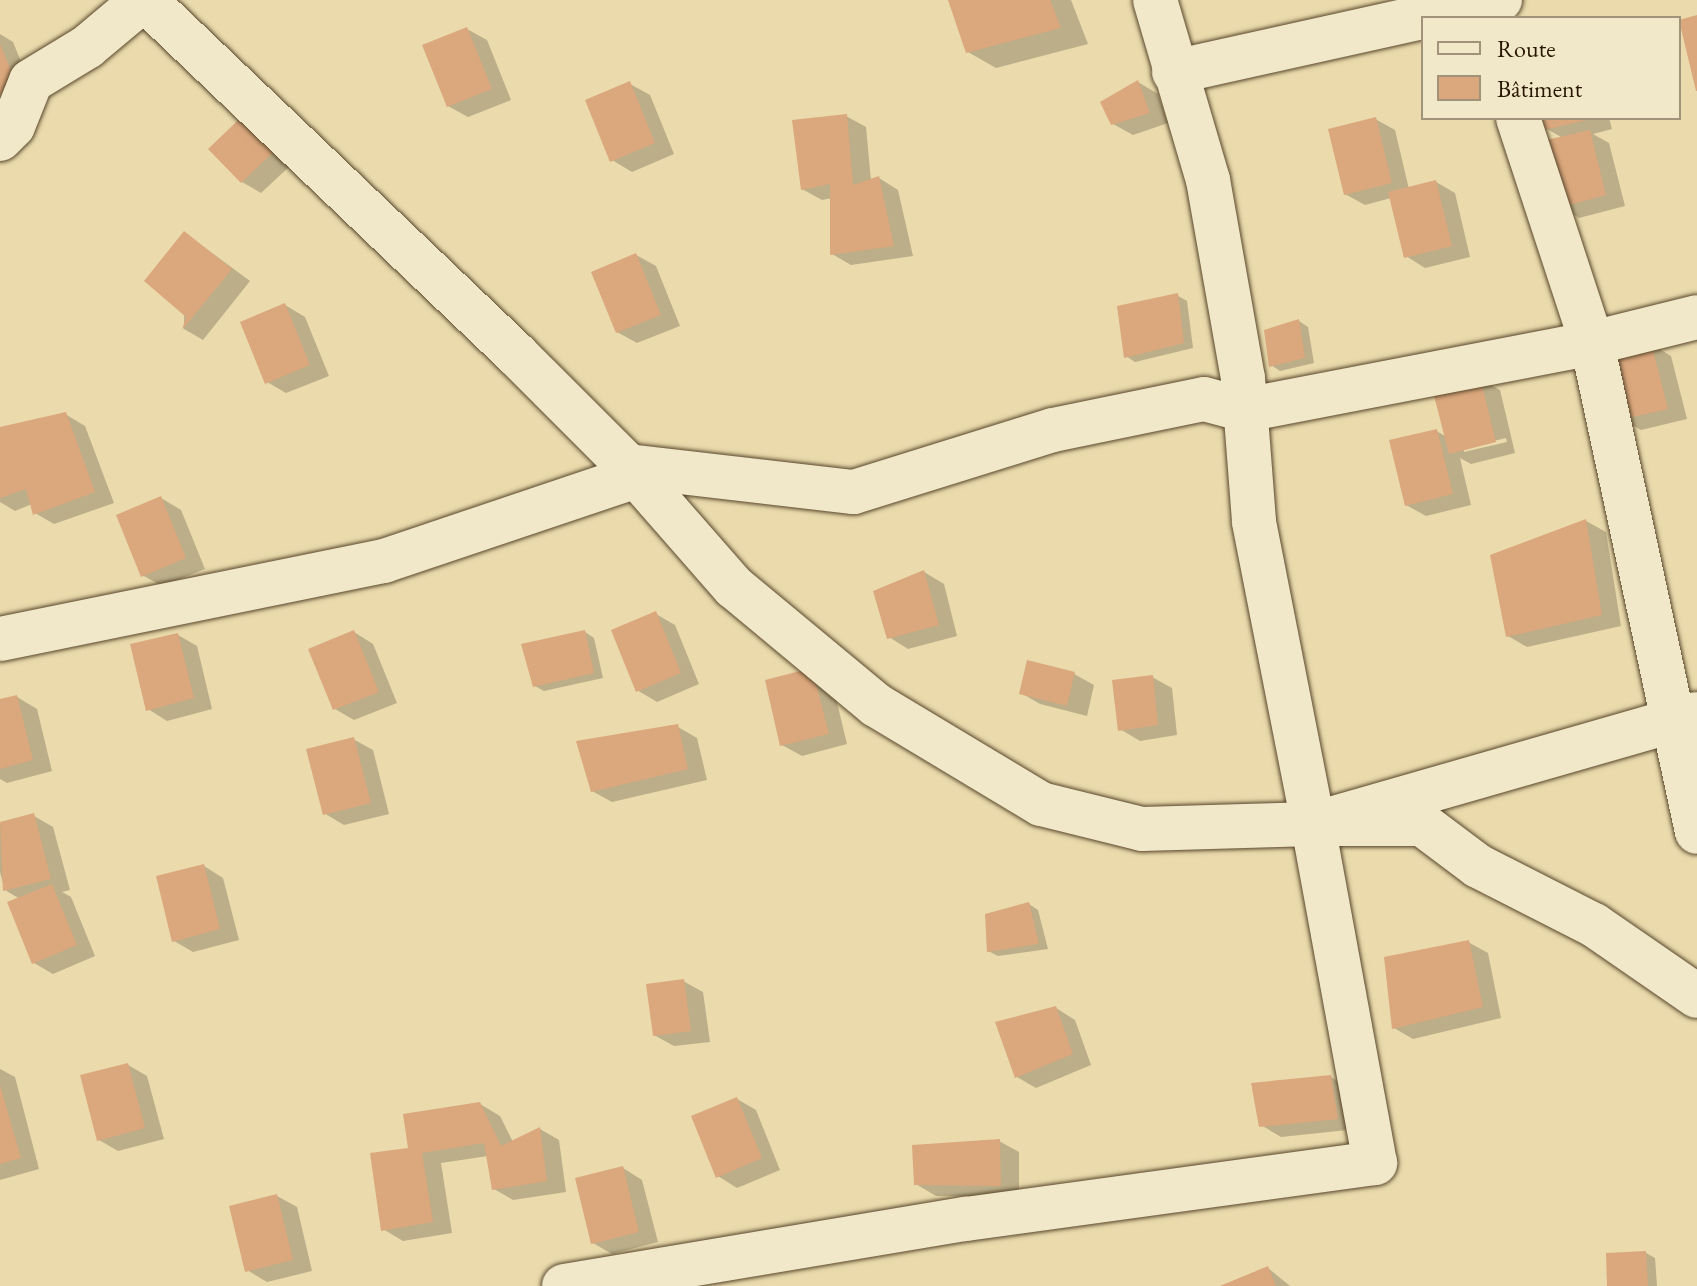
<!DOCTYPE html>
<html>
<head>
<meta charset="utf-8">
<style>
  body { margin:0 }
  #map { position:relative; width:1697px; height:1286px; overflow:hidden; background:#eadaac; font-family:"EB Garamond",serif }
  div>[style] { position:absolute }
  .shadow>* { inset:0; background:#0003 }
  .building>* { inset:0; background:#dba77d }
  .roads { filter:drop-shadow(0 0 2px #58472b) drop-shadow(0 0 2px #58472b) }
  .minor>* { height:44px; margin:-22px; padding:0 22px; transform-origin:22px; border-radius:22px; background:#f1e7c9 }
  span { translate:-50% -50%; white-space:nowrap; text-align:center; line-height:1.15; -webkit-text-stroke:8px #f1e7c9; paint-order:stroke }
  .legend { position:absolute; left:1421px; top:16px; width:260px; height:104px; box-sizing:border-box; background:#f1e7c9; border:2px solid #a09379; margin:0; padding:10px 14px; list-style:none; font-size:24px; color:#271600 }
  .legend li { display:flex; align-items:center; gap:16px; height:40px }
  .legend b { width:40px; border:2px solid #a09379 }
</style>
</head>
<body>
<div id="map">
  <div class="shadow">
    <div style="clip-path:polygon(950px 0,1071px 0,1088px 44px,996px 68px,968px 52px)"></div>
    <div style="clip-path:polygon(467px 29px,487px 40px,511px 100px,468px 117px,448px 106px)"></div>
    <div style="clip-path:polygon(0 34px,13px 42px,37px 101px,0 116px)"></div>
    <div style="clip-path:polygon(1138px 82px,1158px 94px,1168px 123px,1133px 135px,1113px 124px)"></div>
    <div style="clip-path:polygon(630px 84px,650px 95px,674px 154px,632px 172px,612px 160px)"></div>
    <div style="clip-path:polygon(846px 116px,866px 127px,871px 181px,879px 178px,898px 190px,913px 256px,851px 265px,832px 254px,832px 198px,822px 200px,802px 189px)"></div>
    <div style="clip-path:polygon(274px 118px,306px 151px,261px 193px,242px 182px)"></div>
    <div style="clip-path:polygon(1545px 118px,1609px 118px,1612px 129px,1593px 134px,1609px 143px,1625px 206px,1579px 218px,1560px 206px,1563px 138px,1547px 129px)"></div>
    <div style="clip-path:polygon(1375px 119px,1395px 130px,1409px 189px,1436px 182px,1455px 193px,1470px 257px,1425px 268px,1406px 256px,1391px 198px,1365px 205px,1345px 194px)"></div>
    <div style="clip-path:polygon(185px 233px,250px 281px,203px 340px,184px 329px)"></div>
    <div style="clip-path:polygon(636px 255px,656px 266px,680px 326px,637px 343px,617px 332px)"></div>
    <div style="clip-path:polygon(1178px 296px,1187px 301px,1193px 348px,1135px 362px,1126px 356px)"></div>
    <div style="clip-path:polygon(285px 305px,305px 317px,329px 376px,286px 393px,267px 382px)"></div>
    <div style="clip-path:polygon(1299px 321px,1308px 327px,1314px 363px,1280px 371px,1271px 365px)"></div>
    <div style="clip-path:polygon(1651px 344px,1671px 356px,1687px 419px,1641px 430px,1622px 419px)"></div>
    <div style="clip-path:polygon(evenodd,1480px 379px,1500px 390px,1515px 453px,1471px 464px,1460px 458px,1471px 505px,1426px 516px,1406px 505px,1436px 431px,1447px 437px,1480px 379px,1506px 438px,1507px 442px,1464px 452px,1464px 448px,1506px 438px)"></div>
    <div style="clip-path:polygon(65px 414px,85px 426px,114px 503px,54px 524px,35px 513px,32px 504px,15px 511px,0 502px,0 429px)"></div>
    <div style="clip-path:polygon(161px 498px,181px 510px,205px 569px,162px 586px,142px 575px)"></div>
    <div style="clip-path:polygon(1586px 521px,1606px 532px,1621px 626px,1527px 647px,1508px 636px)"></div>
    <div style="clip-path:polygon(924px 572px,944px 584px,957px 636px,908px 649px,889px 637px)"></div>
    <div style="clip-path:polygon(656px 614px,675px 625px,699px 684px,657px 702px,637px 690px)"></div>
    <div style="clip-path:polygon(354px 632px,373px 644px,397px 703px,354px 720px,335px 709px)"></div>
    <div style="clip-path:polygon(585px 632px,594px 638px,603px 678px,544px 691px,535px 686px)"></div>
    <div style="clip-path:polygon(178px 635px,197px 646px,212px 709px,167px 721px,148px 709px)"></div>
    <div style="clip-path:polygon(1074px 674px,1094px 685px,1087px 716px,1040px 704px,1021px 693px)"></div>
    <div style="clip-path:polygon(1152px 677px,1172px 688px,1177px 735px,1140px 741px,1120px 729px)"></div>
    <div style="clip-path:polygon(767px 681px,832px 682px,847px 744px,802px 756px,782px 745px)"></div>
    <div style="clip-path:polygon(17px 697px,37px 709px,52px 771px,7px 783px,0 779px,0 701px)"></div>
    <div style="clip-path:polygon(678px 727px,697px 738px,707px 780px,612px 802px,592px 791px)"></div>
    <div style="clip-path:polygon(353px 739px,373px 750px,389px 814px,344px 825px,324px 813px)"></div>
    <div style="clip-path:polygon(34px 816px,53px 827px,70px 890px,62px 892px,71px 897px,95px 956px,53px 974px,34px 963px,20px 899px,5px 890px,0 872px,0 824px)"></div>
    <div style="clip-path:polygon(204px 866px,223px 878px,239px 940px,193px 952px,174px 941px)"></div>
    <div style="clip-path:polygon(1029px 904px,1038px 910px,1048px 949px,998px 956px,988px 951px)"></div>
    <div style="clip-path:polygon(1468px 942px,1488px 953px,1501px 1018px,1413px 1039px,1394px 1028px)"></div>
    <div style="clip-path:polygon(683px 981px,703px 992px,710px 1042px,674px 1046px,654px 1035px)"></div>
    <div style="clip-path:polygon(1056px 1008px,1075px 1020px,1091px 1065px,1036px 1088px,1017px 1077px)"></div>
    <div style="clip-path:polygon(128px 1065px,147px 1076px,164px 1139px,118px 1151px,99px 1140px)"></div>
    <div style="clip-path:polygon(0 1069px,15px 1077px,39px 1169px,0 1180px)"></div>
    <div style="clip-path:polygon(1331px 1077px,1350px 1089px,1357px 1129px,1281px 1137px,1261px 1125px)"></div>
    <div style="clip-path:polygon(737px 1099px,756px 1110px,780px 1170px,737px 1188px,718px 1176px)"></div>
    <div style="clip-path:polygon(480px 1104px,500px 1116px,513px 1142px,540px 1129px,559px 1140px,566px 1192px,513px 1200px,494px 1189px,488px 1156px,441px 1163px,452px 1233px,403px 1241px,383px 1229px,410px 1150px)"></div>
    <div style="clip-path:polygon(999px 1141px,1019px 1152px,1019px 1196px,936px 1196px,916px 1184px)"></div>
    <div style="clip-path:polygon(623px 1168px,642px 1180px,658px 1242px,612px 1254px,593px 1243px)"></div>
    <div style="clip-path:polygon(277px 1196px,297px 1207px,312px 1271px,267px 1282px,247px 1270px)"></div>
    <div style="clip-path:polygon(1646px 1253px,1655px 1258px,1657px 1286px,1609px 1286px)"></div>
    <div style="clip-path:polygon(1268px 1268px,1290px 1286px,1225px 1286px)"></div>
  </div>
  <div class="building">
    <div style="clip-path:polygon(948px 0,1050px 0,1061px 28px,966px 53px)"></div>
    <div style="clip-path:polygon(1697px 15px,1697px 91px,1696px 91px,1679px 20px)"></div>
    <div style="clip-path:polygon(467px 27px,492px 89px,447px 107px,422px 45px)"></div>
    <div style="clip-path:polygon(0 44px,19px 90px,0 98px)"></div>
    <div style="clip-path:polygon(1138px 80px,1150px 113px,1111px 125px,1100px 102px)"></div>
    <div style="clip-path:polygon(630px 81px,655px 143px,610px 162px,585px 100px)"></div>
    <div style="clip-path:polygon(255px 104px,287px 139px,241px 183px,208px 149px)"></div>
    <div style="clip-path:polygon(847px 114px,853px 185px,879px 176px,894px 246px,830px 255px,830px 184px,801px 190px,792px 120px)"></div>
    <div style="clip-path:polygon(1376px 117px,1392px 183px,1344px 195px,1328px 129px)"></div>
    <div style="clip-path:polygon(1542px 118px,1591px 118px,1591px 119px,1545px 130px)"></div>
    <div style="clip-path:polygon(1590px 130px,1606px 195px,1558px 208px,1542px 141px)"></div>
    <div style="clip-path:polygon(1436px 180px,1452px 246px,1404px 258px,1388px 192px)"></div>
    <div style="clip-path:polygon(184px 231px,232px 269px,182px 330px,186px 317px,144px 281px)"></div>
    <div style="clip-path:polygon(636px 253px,661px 315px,616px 333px,591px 272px)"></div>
    <div style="clip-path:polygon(1178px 293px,1184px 343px,1124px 358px,1117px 306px)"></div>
    <div style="clip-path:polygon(285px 303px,310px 365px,265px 384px,240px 322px)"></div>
    <div style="clip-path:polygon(1299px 319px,1305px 358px,1269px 367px,1264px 330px)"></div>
    <div style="clip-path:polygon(1651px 342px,1668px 409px,1620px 420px,1603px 355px)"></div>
    <div style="clip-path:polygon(1480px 377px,1496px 442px,1449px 454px,1432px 388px)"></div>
    <div style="clip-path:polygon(66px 412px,95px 492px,33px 515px,26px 489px,0 498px,0 427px)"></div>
    <div style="clip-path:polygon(1437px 429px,1453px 494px,1405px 506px,1389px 440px)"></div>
    <div style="clip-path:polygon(161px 496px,186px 558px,141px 577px,116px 515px)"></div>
    <div style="clip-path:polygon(1586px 519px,1602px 615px,1506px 637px,1490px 555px)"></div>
    <div style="clip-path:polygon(924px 570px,939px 625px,887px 639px,873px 591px)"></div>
    <div style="clip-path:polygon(656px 611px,681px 673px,636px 692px,611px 630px)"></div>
    <div style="clip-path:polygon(354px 630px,379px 692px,333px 710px,308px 649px)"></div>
    <div style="clip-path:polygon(585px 630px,594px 673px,533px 687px,521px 644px)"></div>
    <div style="clip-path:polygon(178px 633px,194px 698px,146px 711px,130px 644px)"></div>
    <div style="clip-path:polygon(1027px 660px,1075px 672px,1067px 706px,1019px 694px)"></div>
    <div style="clip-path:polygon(812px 668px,829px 734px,780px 746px,765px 680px)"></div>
    <div style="clip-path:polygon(1153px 675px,1158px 725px,1118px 731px,1112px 680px)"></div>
    <div style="clip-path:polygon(17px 695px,33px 760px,0 769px,0 699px)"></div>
    <div style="clip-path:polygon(678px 724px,688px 769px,591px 792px,576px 741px)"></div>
    <div style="clip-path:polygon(354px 737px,371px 803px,323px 815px,306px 749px)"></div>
    <div style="clip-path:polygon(34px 813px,51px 879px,3px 891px,0 822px)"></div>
    <div style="clip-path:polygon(204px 864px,220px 929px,172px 942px,156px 876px)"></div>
    <div style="clip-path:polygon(52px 884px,77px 945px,32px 964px,7px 902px)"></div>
    <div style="clip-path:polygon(1029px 902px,1039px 944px,987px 952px,985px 914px)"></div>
    <div style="clip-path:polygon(1469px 940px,1483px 1007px,1392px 1029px,1384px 957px)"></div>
    <div style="clip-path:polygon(684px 979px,691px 1031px,653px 1036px,646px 984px)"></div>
    <div style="clip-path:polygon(1056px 1006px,1073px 1054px,1015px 1078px,995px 1022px)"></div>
    <div style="clip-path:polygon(128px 1063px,145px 1128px,97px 1141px,80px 1075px)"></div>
    <div style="clip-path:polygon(1331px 1075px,1338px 1119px,1259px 1127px,1251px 1083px)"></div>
    <div style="clip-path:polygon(0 1085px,21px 1158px,0 1164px)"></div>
    <div style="clip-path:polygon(737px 1097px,762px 1158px,716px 1178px,691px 1116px)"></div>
    <div style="clip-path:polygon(480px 1102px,501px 1146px,540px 1127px,547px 1181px,492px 1190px,484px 1143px,422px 1153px,433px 1222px,381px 1231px,370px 1153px,408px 1148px,403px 1114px)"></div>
    <div style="clip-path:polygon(1000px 1139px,1001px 1186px,914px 1185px,912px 1145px)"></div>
    <div style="clip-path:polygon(623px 1166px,639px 1232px,591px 1244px,575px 1178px)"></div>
    <div style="clip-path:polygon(277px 1194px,293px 1260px,245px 1272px,229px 1206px)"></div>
    <div style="clip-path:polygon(1646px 1251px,1648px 1286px,1607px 1286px,1606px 1253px)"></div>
    <div style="clip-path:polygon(1268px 1266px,1276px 1286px,1220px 1286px)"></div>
  </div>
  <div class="roads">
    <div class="minor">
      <div style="left:145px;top:0;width:514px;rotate:43.66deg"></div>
      <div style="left:517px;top:355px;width:157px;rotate:45deg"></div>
      <div style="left:628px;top:466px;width:161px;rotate:48.8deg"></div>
      <div style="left:734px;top:587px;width:185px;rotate:39.7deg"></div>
      <div style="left:876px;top:705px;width:192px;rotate:31deg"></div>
      <div style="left:1041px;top:804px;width:104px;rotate:13.9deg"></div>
      <div style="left:1142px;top:829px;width:171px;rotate:-1.7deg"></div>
      <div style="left:1313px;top:824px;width:399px;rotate:-16deg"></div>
      <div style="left:1155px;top:0;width:188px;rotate:73.6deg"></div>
      <div style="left:1208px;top:180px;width:201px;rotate:80deg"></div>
      <div style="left:1243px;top:378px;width:144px;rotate:85.6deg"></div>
      <div style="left:1254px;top:522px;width:308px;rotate:78.9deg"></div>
      <div style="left:1313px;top:824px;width:109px"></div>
      <div style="left:1422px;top:824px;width:70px;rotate:36.9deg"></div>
      <div style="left:1478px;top:866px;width:130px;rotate:27deg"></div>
      <div style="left:1594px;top:925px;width:125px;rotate:34.6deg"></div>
      <div style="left:1174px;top:72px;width:334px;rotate:-12.5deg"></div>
      <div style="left:1518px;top:118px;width:237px;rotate:71.8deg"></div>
      <div style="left:1592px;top:343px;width:500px;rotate:77.88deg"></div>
      <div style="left:0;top:139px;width:18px;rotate:-45deg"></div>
      <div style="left:13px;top:126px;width:48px;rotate:-68.2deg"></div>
      <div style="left:31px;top:81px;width:66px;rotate:-31.3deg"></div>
      <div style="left:87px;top:47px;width:73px;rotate:-40deg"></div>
      <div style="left:628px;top:466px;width:227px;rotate:6.6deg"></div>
      <div style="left:854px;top:492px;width:208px;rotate:-17.3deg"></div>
      <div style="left:1053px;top:430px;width:154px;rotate:-11.6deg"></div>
      <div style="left:1204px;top:399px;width:42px;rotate:15deg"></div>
      <div style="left:1245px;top:410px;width:353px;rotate:-10.9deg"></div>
      <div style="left:1592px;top:343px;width:108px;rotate:-13.9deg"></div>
      <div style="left:0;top:639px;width:392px;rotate:-11.5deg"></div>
      <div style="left:384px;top:561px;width:266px;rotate:-18.6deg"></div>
      <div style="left:564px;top:1286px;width:408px;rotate:-9.5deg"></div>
      <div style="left:966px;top:1219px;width:413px;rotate:-7.8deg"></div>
      <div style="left:1375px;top:1163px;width:345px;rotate:-100.4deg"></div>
    </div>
  </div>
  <ul class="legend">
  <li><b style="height:10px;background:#f1e7c9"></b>Route</li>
  <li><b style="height:22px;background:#dba77d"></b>Bâtiment</li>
  </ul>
</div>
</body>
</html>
